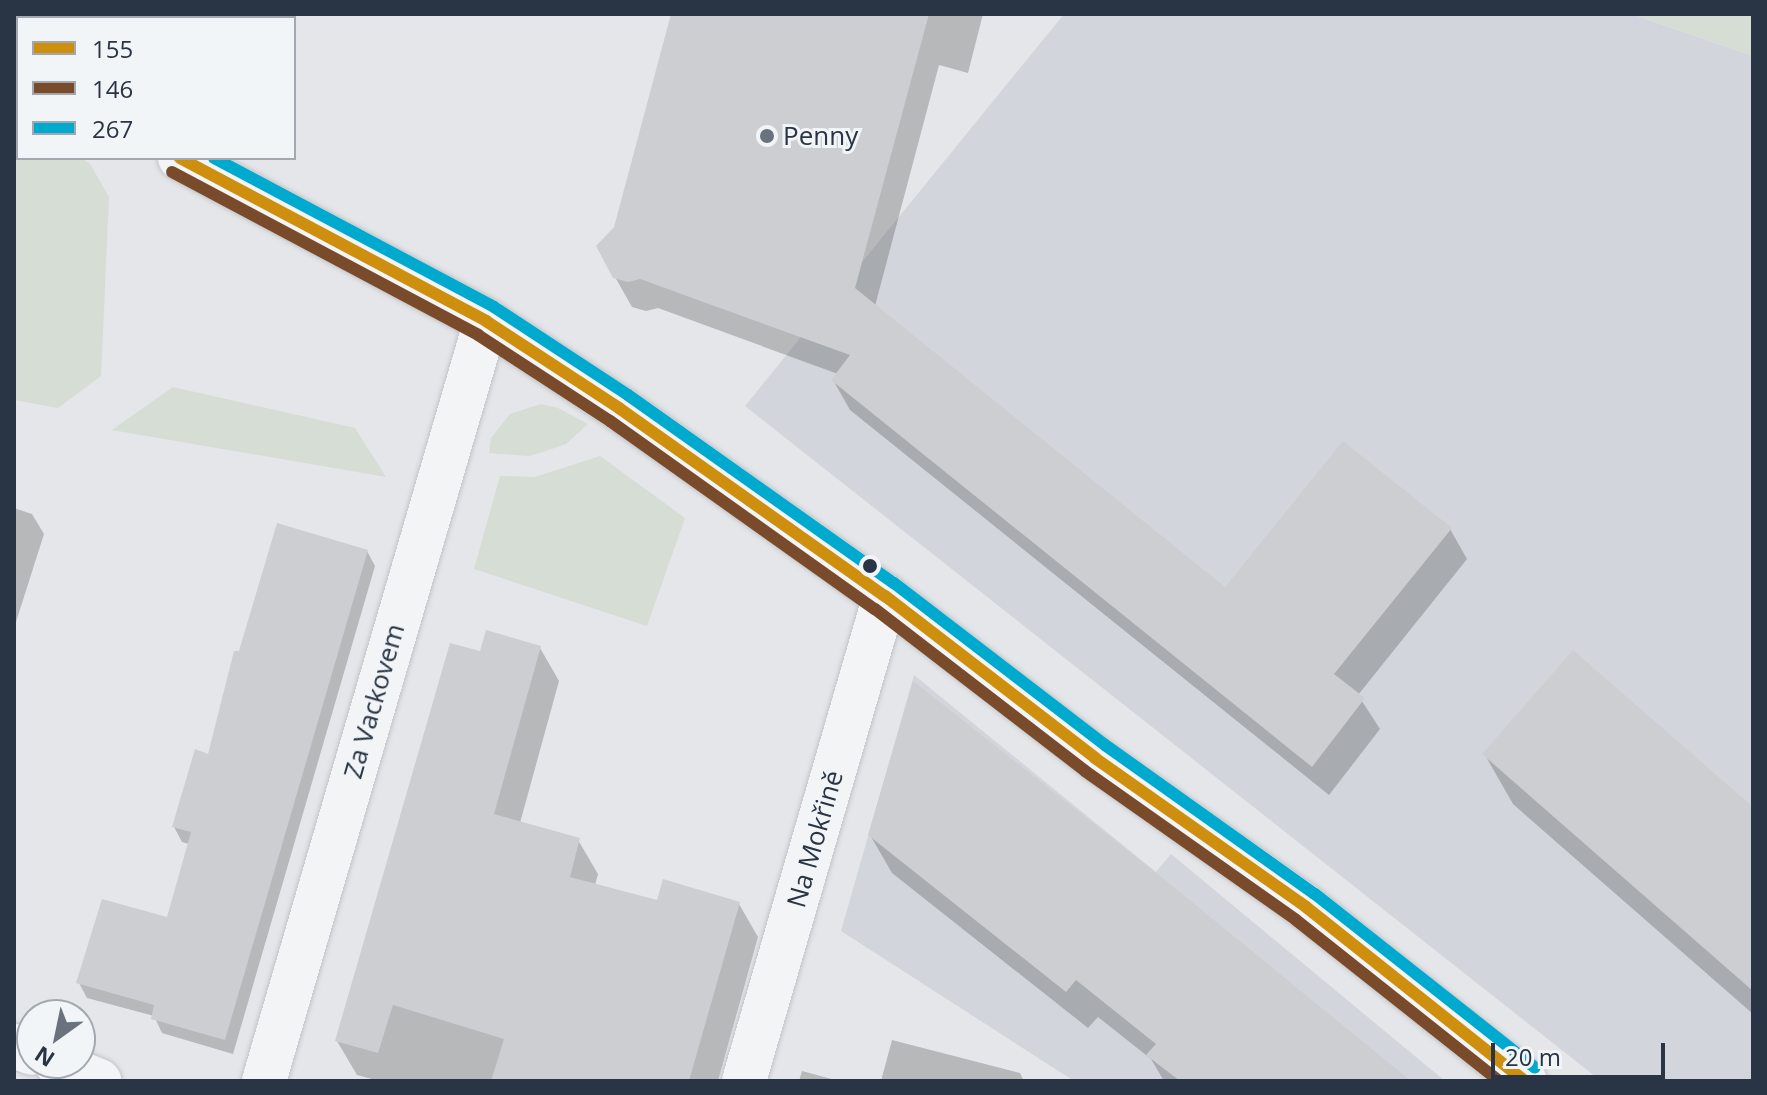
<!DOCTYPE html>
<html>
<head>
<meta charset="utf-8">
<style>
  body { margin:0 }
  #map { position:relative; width:1767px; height:1095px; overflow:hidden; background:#e4e6e9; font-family:"Open Sans",sans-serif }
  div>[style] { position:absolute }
  .built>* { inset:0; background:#d2d6dc }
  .green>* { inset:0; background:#d5ddd4 }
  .shadow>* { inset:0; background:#0003 }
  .building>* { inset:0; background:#ccced2 }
  .roads { filter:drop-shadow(0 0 2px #c2c4c7) drop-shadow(0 0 2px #c2c4c7) }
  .minor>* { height:44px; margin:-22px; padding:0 22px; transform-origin:22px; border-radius:22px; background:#f3f4f6 }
  .bus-1>* { height:12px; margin:-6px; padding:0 6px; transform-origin:6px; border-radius:6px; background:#ce8f0e }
  .bus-2>* { height:12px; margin:-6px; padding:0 6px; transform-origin:6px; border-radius:6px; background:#7a4b2a }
  .bus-3>* { height:12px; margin:-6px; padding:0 6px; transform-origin:6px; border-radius:6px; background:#00a9ce }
  .dots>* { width:22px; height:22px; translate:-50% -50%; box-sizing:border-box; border:4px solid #f2f5f8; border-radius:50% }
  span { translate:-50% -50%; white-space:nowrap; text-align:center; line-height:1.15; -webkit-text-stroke:6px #f2f5f8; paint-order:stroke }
  .poi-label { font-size:26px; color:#293444 }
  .left { translate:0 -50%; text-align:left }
  .street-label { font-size:26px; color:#293444 }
  .frame { position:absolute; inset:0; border:16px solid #293444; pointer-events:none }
  .legend { position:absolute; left:16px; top:16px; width:280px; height:144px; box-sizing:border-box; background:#f2f5f8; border:2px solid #a2a8b0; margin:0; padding:10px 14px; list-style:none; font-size:24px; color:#293444 }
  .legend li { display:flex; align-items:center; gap:16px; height:40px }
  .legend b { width:40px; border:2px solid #a2a8b0 }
  .north { position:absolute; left:16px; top:999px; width:80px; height:80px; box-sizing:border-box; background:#f2f5f8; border:2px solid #a2a8b0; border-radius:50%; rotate:213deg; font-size:22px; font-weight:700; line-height:32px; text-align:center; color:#293444 }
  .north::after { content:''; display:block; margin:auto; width:28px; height:36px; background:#6a727e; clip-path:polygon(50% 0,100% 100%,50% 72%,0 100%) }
  .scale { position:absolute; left:1491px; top:1043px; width:174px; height:36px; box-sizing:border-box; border:4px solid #293444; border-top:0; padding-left:10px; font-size:24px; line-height:28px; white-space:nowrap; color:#293444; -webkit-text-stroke:6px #f2f5f8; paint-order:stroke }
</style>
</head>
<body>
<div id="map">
  <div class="built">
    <div style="clip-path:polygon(14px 14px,210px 14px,209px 18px,18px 18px,18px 35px,14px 34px)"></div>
    <div style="clip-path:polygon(1064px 14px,1632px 14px,1753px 56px,1753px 1081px,1601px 1081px,745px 406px)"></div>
    <div style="clip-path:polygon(914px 675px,1156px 872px,1171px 854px,1445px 1081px,1074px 1081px,841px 931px)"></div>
  </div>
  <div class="green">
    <div style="clip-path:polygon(48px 14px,117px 14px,116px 18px,46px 18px)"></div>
    <div style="clip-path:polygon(1632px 14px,1753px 14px,1753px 56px,1633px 14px)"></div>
    <div style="clip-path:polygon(14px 114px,18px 116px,18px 158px,81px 158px,90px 164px,109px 197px,101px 376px,58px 408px,14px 400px)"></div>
    <div style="clip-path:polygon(173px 387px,355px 428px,386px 477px,112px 430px)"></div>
    <div style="clip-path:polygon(541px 404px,558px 408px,588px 424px,566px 444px,549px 450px,529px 456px,489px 453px,491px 438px,510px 414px)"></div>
    <div style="clip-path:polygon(600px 456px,685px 518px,647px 626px,474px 569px,500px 476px,535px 477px)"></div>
  </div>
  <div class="shadow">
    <div style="clip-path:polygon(14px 14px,94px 14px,95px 16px,18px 18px,18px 49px,14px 48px)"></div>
    <div style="clip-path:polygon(119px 14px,223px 14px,223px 18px,118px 18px)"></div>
    <div style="clip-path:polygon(673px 14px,983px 14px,968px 73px,939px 65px,875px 306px,1225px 590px,1450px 529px,1467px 559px,1358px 695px,1380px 729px,1329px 795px,850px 410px,833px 380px,838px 374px,658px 308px,646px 311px,632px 307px,615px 277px,616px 228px)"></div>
    <div style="clip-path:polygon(14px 508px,32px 514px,44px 534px,16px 622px)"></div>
    <div style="clip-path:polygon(367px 551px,375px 566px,233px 1054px,162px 1033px,154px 1016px,87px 998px,79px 983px,168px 920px,189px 844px,182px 842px,174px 827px,209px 756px,240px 654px)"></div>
    <div style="clip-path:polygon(540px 648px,559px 681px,520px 823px,578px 840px,598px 874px,595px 885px,658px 902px,739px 904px,758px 937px,718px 1081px,379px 1081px,357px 1075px,337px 1041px,482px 654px)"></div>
    <div style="clip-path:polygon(1485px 755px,1753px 809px,1753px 1014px,1513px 804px)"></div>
    <div style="clip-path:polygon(870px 835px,1407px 1081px,1164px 1081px,1151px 1059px,1098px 1017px,1088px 1028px,892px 873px)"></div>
    <div style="clip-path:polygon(892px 1040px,1020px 1073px,1024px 1081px,881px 1081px)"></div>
    <div style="clip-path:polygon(802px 1071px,839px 1081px,799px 1081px)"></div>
  </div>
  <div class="building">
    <div style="clip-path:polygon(671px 14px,929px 14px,855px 288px,1225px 587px,1343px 441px,1452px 528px,1334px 674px,1365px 698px,1312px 767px,831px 380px,850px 355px,640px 279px,628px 282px,613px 278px,596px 246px,614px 227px)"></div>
    <div style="clip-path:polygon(277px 523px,368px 550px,225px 1040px,151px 1019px,154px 1005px,76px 983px,102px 899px,167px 917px,191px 832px,172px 827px,195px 749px,208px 754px,234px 651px,239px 651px)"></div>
    <div style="clip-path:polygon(486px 630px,541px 646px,494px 814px,580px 838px,570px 877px,657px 900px,663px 879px,740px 902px,689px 1081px,491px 1081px,504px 1039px,393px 1005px,378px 1053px,335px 1041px,450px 643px,480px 651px)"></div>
    <div style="clip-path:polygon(1573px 650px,1753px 807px,1753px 991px,1482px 754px)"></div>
    <div style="clip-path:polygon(913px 681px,1159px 875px,1411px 1081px,1180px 1081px,1146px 1055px,1156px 1044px,1076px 980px,1066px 992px,868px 835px)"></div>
  </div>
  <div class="roads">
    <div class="minor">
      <div style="left:14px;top:70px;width:4px;rotate:27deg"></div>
      <div style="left:180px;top:158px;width:347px;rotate:28deg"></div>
      <div style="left:486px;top:321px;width:159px;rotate:33.2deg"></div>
      <div style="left:619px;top:408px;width:326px;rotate:35.3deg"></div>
      <div style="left:885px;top:596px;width:265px;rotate:37.6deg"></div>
      <div style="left:1095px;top:758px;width:258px;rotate:35.2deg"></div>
      <div style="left:1306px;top:907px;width:280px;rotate:38.5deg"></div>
      <div style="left:14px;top:1046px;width:19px;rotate:21deg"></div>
      <div style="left:56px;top:1063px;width:47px;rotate:22.7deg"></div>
      <div style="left:264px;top:1081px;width:792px;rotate:-73.72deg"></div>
      <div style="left:744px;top:1081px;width:505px;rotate:-73.79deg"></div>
    </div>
  </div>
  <div class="bus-1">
    <div style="left:180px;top:158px;width:347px;rotate:28deg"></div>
    <div style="left:486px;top:321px;width:159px;rotate:33.2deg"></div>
    <div style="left:619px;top:408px;width:326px;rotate:35.3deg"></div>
    <div style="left:885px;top:596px;width:265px;rotate:37.6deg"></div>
    <div style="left:1095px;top:758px;width:258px;rotate:35.2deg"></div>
    <div style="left:1306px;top:907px;width:280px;rotate:38.5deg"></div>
  </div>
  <div class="bus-2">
    <div style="left:172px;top:172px;width:347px;rotate:28deg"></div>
    <div style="left:478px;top:335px;width:158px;rotate:33.1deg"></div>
    <div style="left:610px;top:421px;width:325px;rotate:35.4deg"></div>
    <div style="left:875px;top:609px;width:265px;rotate:37.6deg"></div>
    <div style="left:1085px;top:771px;width:258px;rotate:35.2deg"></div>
    <div style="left:1296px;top:920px;width:259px;rotate:38.4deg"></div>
  </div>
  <div class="bus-3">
    <div style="left:214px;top:158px;width:317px;rotate:28deg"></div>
    <div style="left:494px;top:307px;width:160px;rotate:33.3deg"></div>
    <div style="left:628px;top:395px;width:326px;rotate:35.3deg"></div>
    <div style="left:894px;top:583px;width:266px;rotate:37.5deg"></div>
    <div style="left:1105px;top:745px;width:257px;rotate:35.4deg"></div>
    <div style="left:1315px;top:894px;width:280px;rotate:38.3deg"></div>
  </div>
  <div class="dots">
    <div style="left:767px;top:136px;background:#6a727e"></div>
    <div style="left:870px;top:566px;background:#293444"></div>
  </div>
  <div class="poi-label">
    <span class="left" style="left:783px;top:136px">Penny</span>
  </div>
  <div class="street-label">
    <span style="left:374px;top:701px;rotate:-74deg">Za Vackovem</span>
    <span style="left:815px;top:839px;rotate:-74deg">Na Mokřině</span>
  </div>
  <div class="frame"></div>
  <ul class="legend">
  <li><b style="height:10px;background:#ce8f0e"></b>155</li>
  <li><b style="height:10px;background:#7a4b2a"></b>146</li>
  <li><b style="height:10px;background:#00a9ce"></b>267</li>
  </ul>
  <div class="north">N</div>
  <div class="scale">20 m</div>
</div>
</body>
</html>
